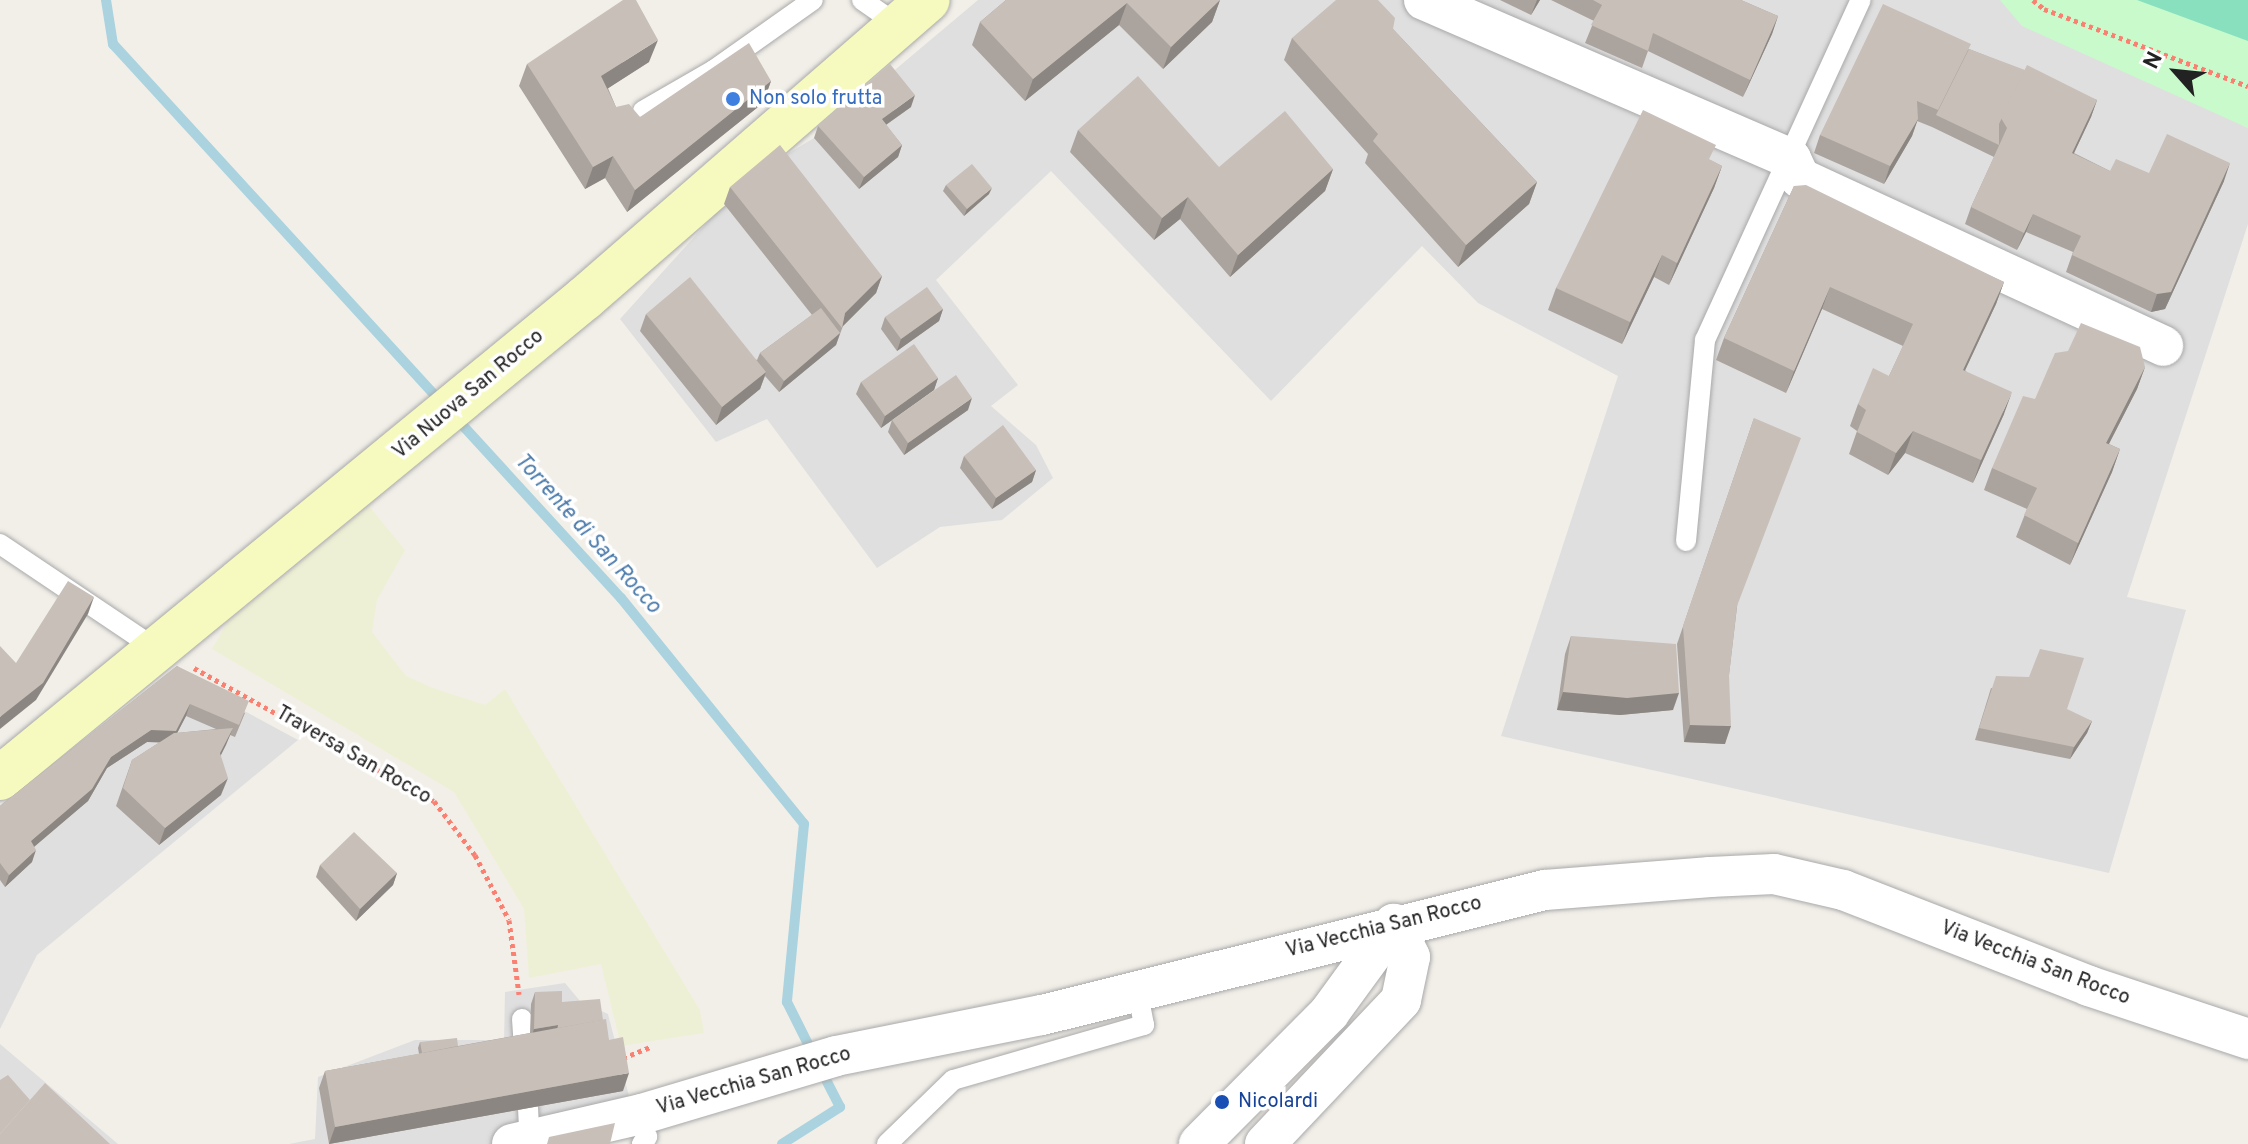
<!DOCTYPE html>
<html>
<head>
<meta charset="utf-8">
<style>
  body { margin:0 }
  #map { position:relative; width:2248px; height:1144px; overflow:hidden; background:#f2efe9; font-family:Overpass,sans-serif }
  div>[style] { position:absolute }
  .residential>* { inset:0; background:#e0dfdf }
  .farmland>* { inset:0; background:#eef0d5 }
  .park>* { inset:0; background:#c8facc }
  .pitch>* { inset:0; background:#88e0be }
  .stream>* { height:10px; margin:-5px; padding:0 5px; transform-origin:5px; border-radius:5px; background:#aad3df }
  .path>* { height:5px; margin-top:-2.5px; transform-origin:0; background:repeating-linear-gradient(90deg,#fa8072 0 4px,transparent 0 8px) }
  .roads { filter:drop-shadow(0 0 2px #a9a9a9) drop-shadow(0 0 2px #a9a9a9) }
  .lane>* { height:20px; margin:-10px; padding:0 10px; transform-origin:10px; border-radius:10px; background:#fff }
  .street>* { height:40px; margin:-20px; padding:0 20px; transform-origin:20px; border-radius:20px; background:#fff }
  .secondary>* { height:44px; margin:-22px; padding:0 22px; transform-origin:22px; border-radius:22px; background:#f7fabf }
  .wall>* { inset:0; background:#aba49e }
  .shaded-wall>* { inset:0; background:#8b8681 }
  .building>* { inset:0; background:#c7bfb8 }
  .dots>* { width:22px; height:22px; translate:-50% -50%; box-sizing:border-box; border:4px solid #fff; border-radius:50% }
  span { translate:-50% -50%; white-space:nowrap; text-align:center; line-height:1.15; -webkit-text-stroke:7px #fff; paint-order:stroke }
  .shop-label { font-size:20px; color:#366cbe }
  .left { translate:0 -50%; text-align:left }
  .street-label { font-size:20px; color:#222 }
  .transit-label { font-size:20px; color:#164399 }
  .water-label { font-size:22px; color:#4a7aab; font-style:italic }
  .north { position:absolute; left:2136px; top:32px; width:80px; height:80px; -webkit-text-stroke:6px #fff; paint-order:stroke; rotate:297deg; font-size:22px; font-weight:700; line-height:32px; text-align:center; color:#222 }
  .north::after { content:''; display:block; margin:auto; width:28px; height:36px; background:#222; clip-path:polygon(50% 0,100% 100%,50% 72%,0 100%) }
</style>
</head>
<body>
<div id="map">
  <div class="residential">
    <div style="clip-path:polygon(978px 0,2001px 0,2248px 128px,2248px 224px,2127px 597px,2186px 610px,2109px 873px,1501px 736px,1618px 376px,1478px 303px,1422px 246px,1271px 401px,1051px 171px,936px 280px,1018px 385px,991px 406px,1036px 445px,1053px 478px,1002px 520px,940px 527px,877px 568px,767px 419px,716px 442px,620px 319px,724px 204px,774px 162px,814px 138px)"></div>
    <div style="clip-path:polygon(174px 673px,298px 740px,37px 955px,0 1029px,0 805px)"></div>
    <div style="clip-path:polygon(565px 983px,580px 1001px,608px 1014px,629px 1096px,577px 1109px,542px 1144px,289px 1144px,315px 1139px,318px 1077px,415px 1040px,504px 1040px,505px 992px)"></div>
    <div style="clip-path:polygon(0 1044px,118px 1144px,0 1144px)"></div>
  </div>
  <div class="farmland">
    <div style="clip-path:polygon(369px 506px,405px 550px,377px 600px,372px 632px,406px 676px,433px 688px,485px 705px,505px 689px,700px 1010px,704px 1033px,621px 1046px,601px 964px,529px 978px,524px 909px,454px 792px,212px 649px,227px 623px)"></div>
  </div>
  <div class="park">
    <div style="clip-path:polygon(2000px 0,2248px 0,2248px 128px,2022px 26px)"></div>
  </div>
  <div class="pitch">
    <div style="clip-path:polygon(2137px 0,2248px 0,2248px 41px)"></div>
  </div>
  <div class="stream">
    <div style="left:106px;top:0;width:45px;rotate:81deg"></div>
    <div style="left:113px;top:44px;width:486px;rotate:47.5deg"></div>
    <div style="left:455px;top:417px;width:246px;rotate:47.5deg"></div>
    <div style="left:621px;top:598px;width:291px;rotate:51deg"></div>
    <div style="left:804px;top:824px;width:179px;rotate:95.5deg"></div>
    <div style="left:787px;top:1002px;width:60px;rotate:63.4deg"></div>
    <div style="left:782px;top:1144px;width:69px;rotate:-32.5deg"></div>
    <div style="left:840px;top:1107px;width:42px;rotate:-117.2deg"></div>
  </div>
  <div class="path">
    <div style="left:2033px;top:0;width:14px;rotate:39deg"></div>
    <div style="left:2044px;top:9px;width:218px;rotate:20.7deg"></div>
    <div style="left:194px;top:668px;width:274px;rotate:29deg"></div>
    <div style="left:434px;top:801px;width:68px;rotate:52.8deg"></div>
    <div style="left:475px;top:855px;width:73px;rotate:62.4deg"></div>
    <div style="left:509px;top:920px;width:75px;rotate:82.3deg"></div>
    <div style="left:623px;top:1058px;width:31px;rotate:-22deg"></div>
  </div>
  <div class="roads">
    <div class="lane">
      <div style="left:862px;top:0;width:44px;rotate:34.8deg"></div>
      <div style="left:643px;top:111px;width:82px;rotate:-30deg"></div>
      <div style="left:714px;top:70px;width:121px;rotate:-35.3deg"></div>
      <div style="left:1686px;top:541px;width:202px;rotate:-84.6deg"></div>
      <div style="left:1705px;top:340px;width:374px;rotate:-65.4deg"></div>
      <div style="left:0;top:544px;width:192px;rotate:33.9deg"></div>
      <div style="left:522px;top:1019px;width:31px;rotate:86deg"></div>
      <div style="left:528px;top:1108px;width:33px;rotate:87deg"></div>
      <div style="left:642px;top:1144px;width:9px;rotate:-54deg"></div>
      <div style="left:887px;top:1144px;width:92px;rotate:-44.1deg"></div>
      <div style="left:953px;top:1080px;width:199px;rotate:-16.1deg"></div>
      <div style="left:1144px;top:1025px;width:36px;rotate:-101deg"></div>
    </div>
    <div class="street">
      <div style="left:1424px;top:0;width:400px;rotate:23.4deg"></div>
      <div style="left:1791px;top:159px;width:21px;rotate:65deg"></div>
      <div style="left:1800px;top:178px;width:400px;rotate:24.8deg"></div>
      <div style="left:512px;top:1144px;width:133px;rotate:-13deg"></div>
      <div style="left:642px;top:1114px;width:202px;rotate:-16.6deg"></div>
      <div style="left:836px;top:1056px;width:210px;rotate:-11.3deg"></div>
      <div style="left:1042px;top:1015px;width:518px;rotate:-13.96deg"></div>
      <div style="left:1545px;top:890px;width:166px;rotate:-4.5deg"></div>
      <div style="left:1710px;top:877px;width:64px;rotate:-2.7deg"></div>
      <div style="left:1774px;top:874px;width:71px;rotate:13.1deg"></div>
      <div style="left:1843px;top:890px;width:264px;rotate:21.3deg"></div>
      <div style="left:2089px;top:986px;width:168px;rotate:18.4deg"></div>
      <div style="left:1199px;top:1144px;width:185px;rotate:-45.2deg"></div>
      <div style="left:1329px;top:1013px;width:110px;rotate:-53.9deg"></div>
      <div style="left:1265px;top:1144px;width:198px;rotate:-46.6deg"></div>
      <div style="left:1401px;top:1000px;width:44px;rotate:-78.2deg"></div>
      <div style="left:1410px;top:957px;width:37px;rotate:-116deg"></div>
    </div>
    <div class="secondary">
      <div style="left:0;top:778px;width:757px;rotate:-39.37deg"></div>
      <div style="left:585px;top:298px;width:454px;rotate:-41deg"></div>
    </div>
  </div>
  <div class="wall">
    <div style="clip-path:polygon(1006px 0,1220px 0,1212px 22px,1163px 69px,1119px 25px,1025px 101px,972px 45px,980px 22px)"></div>
    <div style="clip-path:polygon(1500px 0,1540px 0,1531px 15px)"></div>
    <div style="clip-path:polygon(1551px 0,1741px 0,1778px 16px,1772px 34px,1743px 97px,1648px 51px,1642px 68px,1585px 43px,1594px 21px)"></div>
    <div style="clip-path:polygon(1393px 29px,1537px 182px,1529px 204px,1458px 267px,1365px 163px,1368px 154px,1284px 60px,1292px 38px)"></div>
    <div style="clip-path:polygon(1969px 49px,2097px 100px,2091px 117px,2074px 153px,2110px 171px,2149px 173px,2224px 181px,2165px 309px,2151px 312px,2066px 272px,2073px 252px,2026px 232px,2017px 250px,1965px 224px,1971px 207px,1994px 157px,1932px 127px,1917px 121px,1912px 136px,1884px 184px,1814px 153px,1820px 135px)"></div>
    <div style="clip-path:polygon(649px 62px,608px 88px,616px 107px,640px 117px,771px 81px,763px 103px,627px 212px,605px 178px,585px 189px,519px 86px,527px 64px)"></div>
    <div style="clip-path:polygon(911px 107px,886px 125px,902px 145px,898px 157px,859px 189px,814px 138px,818px 126px)"></div>
    <div style="clip-path:polygon(1078px 130px,1219px 167px,1333px 169px,1325px 191px,1230px 277px,1180px 219px,1154px 240px,1070px 152px)"></div>
    <div style="clip-path:polygon(1710px 160px,1722px 166px,1714px 188px,1669px 285px,1654px 277px,1622px 344px,1548px 310px,1556px 288px)"></div>
    <div style="clip-path:polygon(946px 185px,989px 194px,964px 216px,943px 191px)"></div>
    <div style="clip-path:polygon(1794px 186px,2004px 282px,1996px 304px,1965px 370px,2004px 414px,1973px 483px,1905px 453px,1888px 475px,1849px 454px,1857px 431px,1850px 426px,1858px 404px,1889px 376px,1903px 346px,1822px 309px,1786px 393px,1716px 360px,1724px 338px)"></div>
    <div style="clip-path:polygon(730px 187px,882px 276px,876px 293px,843px 326px,836px 345px,779px 392px,765px 376px,760px 389px,716px 425px,640px 331px,646px 314px,757px 360px,760px 353px,812px 315px,724px 204px)"></div>
    <div style="clip-path:polygon(943px 309px,939px 321px,897px 351px,881px 329px,885px 317px)"></div>
    <div style="clip-path:polygon(2145px 367px,2137px 389px,2109px 444px,2120px 449px,2112px 472px,2070px 565px,2016px 537px,2027px 509px,1984px 490px,1992px 468px)"></div>
    <div style="clip-path:polygon(938px 378px,934px 390px,881px 428px,856px 394px,861px 382px)"></div>
    <div style="clip-path:polygon(968px 410px,904px 455px,888px 432px,892px 420px)"></div>
    <div style="clip-path:polygon(1754px 418px,1737px 607px,1729px 675px,1725px 744px,1684px 742px,1677px 644px)"></div>
    <div style="clip-path:polygon(964px 456px,1036px 470px,1032px 482px,992px 509px,960px 468px)"></div>
    <div style="clip-path:polygon(1571px 636px,1673px 710px,1620px 715px,1557px 710px,1565px 654px)"></div>
    <div style="clip-path:polygon(evenodd,177px 666px,245px 713px,235px 737px,230px 735px,220px 756px,221px 795px,159px 845px,116px 806px,132px 760px,160px 742px,147px 742px,107px 768px,88px 801px,34px 846px,32px 862px,5px 887px,0 880px,0 806px,177px 666px,186px 716px,216px 729px,177px 733px,186px 716px)"></div>
    <div style="clip-path:polygon(1991px 688px,2092px 721px,2087px 733px,2070px 759px,1975px 740px)"></div>
    <div style="clip-path:polygon(320px 865px,397px 873px,393px 885px,356px 921px,316px 877px)"></div>
    <div style="clip-path:polygon(535px 992px,603px 1020px,623px 1091px,329px 1144px,319px 1088px,325px 1071px,419px 1054px,418px 1048px,420px 1042px,458px 1046px,530px 1033px,531px 1004px)"></div>
  </div>
  <div class="shaded-wall">
    <div style="clip-path:polygon(1220px 0,1212px 22px,1163px 69px,1171px 47px)"></div>
    <div style="clip-path:polygon(1537px 0,1540px 0,1531px 15px)"></div>
    <div style="clip-path:polygon(1127px 3px,1119px 25px,1025px 101px,1033px 79px)"></div>
    <div style="clip-path:polygon(1778px 16px,1772px 34px,1743px 97px,1750px 80px)"></div>
    <div style="clip-path:polygon(658px 40px,649px 62px,593px 98px,601px 76px)"></div>
    <div style="clip-path:polygon(771px 81px,763px 103px,627px 212px,635px 190px)"></div>
    <div style="clip-path:polygon(915px 95px,911px 107px,877px 131px,882px 119px)"></div>
    <div style="clip-path:polygon(2097px 100px,2091px 117px,2066px 170px,2072px 153px)"></div>
    <div style="clip-path:polygon(1918px 119px,1912px 136px,1884px 184px,1890px 166px)"></div>
    <div style="clip-path:polygon(902px 145px,898px 157px,859px 189px,864px 177px)"></div>
    <div style="clip-path:polygon(613px 156px,605px 178px,585px 189px,593px 167px)"></div>
    <div style="clip-path:polygon(2230px 163px,2224px 181px,2165px 309px,2151px 312px,2157px 294px)"></div>
    <div style="clip-path:polygon(1722px 166px,1714px 188px,1669px 285px,1677px 263px)"></div>
    <div style="clip-path:polygon(1333px 169px,1325px 191px,1230px 277px,1238px 255px)"></div>
    <div style="clip-path:polygon(1537px 182px,1529px 204px,1458px 267px,1466px 245px)"></div>
    <div style="clip-path:polygon(992px 188px,989px 194px,964px 216px,967px 209px)"></div>
    <div style="clip-path:polygon(1188px 197px,1180px 219px,1154px 240px,1162px 218px)"></div>
    <div style="clip-path:polygon(2033px 214px,2026px 232px,2017px 250px,2024px 233px)"></div>
    <div style="clip-path:polygon(1662px 255px,1654px 277px,1622px 344px,1630px 322px)"></div>
    <div style="clip-path:polygon(882px 276px,876px 293px,842px 327px,845px 313px)"></div>
    <div style="clip-path:polygon(2004px 282px,1996px 304px,1955px 392px,1963px 370px)"></div>
    <div style="clip-path:polygon(1830px 287px,1822px 309px,1786px 393px,1794px 371px)"></div>
    <div style="clip-path:polygon(943px 309px,939px 321px,897px 351px,901px 339px)"></div>
    <div style="clip-path:polygon(840px 333px,836px 345px,779px 392px,784px 381px)"></div>
    <div style="clip-path:polygon(2145px 367px,2137px 389px,2098px 465px,2106px 443px)"></div>
    <div style="clip-path:polygon(766px 372px,760px 389px,716px 425px,722px 407px)"></div>
    <div style="clip-path:polygon(938px 378px,934px 390px,881px 428px,885px 416px)"></div>
    <div style="clip-path:polygon(2012px 392px,2004px 414px,1973px 483px,1981px 460px)"></div>
    <div style="clip-path:polygon(972px 398px,968px 410px,904px 455px,908px 443px)"></div>
    <div style="clip-path:polygon(1913px 431px,1905px 453px,1888px 475px,1896px 453px)"></div>
    <div style="clip-path:polygon(2120px 449px,2112px 472px,2070px 565px,2078px 543px)"></div>
    <div style="clip-path:polygon(1036px 470px,1032px 482px,992px 509px,996px 498px)"></div>
    <div style="clip-path:polygon(94px 597px,88px 614px,36px 700px,0 729px,0 717px)"></div>
    <div style="clip-path:polygon(1563px 692px,1679px 693px,1673px 710px,1620px 715px,1557px 710px)"></div>
    <div style="clip-path:polygon(190px 704px,186px 716px,172px 743px,147px 742px,107px 768px,88px 801px,27px 853px,31px 841px,111px 757px)"></div>
    <div style="clip-path:polygon(2092px 721px,2087px 733px,2070px 759px,2074px 747px)"></div>
    <div style="clip-path:polygon(1690px 725px,1731px 726px,1725px 744px,1684px 742px)"></div>
    <div style="clip-path:polygon(233px 728px,226px 745px,213px 771px,220px 753px)"></div>
    <div style="clip-path:polygon(228px 778px,221px 795px,159px 845px,165px 828px)"></div>
    <div style="clip-path:polygon(36px 850px,32px 862px,5px 887px,9px 875px)"></div>
    <div style="clip-path:polygon(397px 873px,393px 885px,356px 921px,360px 909px)"></div>
    <div style="clip-path:polygon(558px 1025px,554px 1037px,530px 1041px,534px 1029px)"></div>
    <div style="clip-path:polygon(629px 1073px,623px 1091px,329px 1144px,335px 1127px)"></div>
  </div>
  <div class="building">
    <div style="clip-path:polygon(623px 0,636px 0,658px 40px,601px 76px,616px 107px,629px 104px,640px 117px,749px 43px,771px 81px,635px 190px,613px 156px,593px 167px,527px 64px)"></div>
    <div style="clip-path:polygon(1006px 0,1220px 0,1171px 47px,1127px 3px,1033px 79px,980px 22px)"></div>
    <div style="clip-path:polygon(1336px 0,1378px 0,1395px 18px,1393px 29px,1537px 182px,1466px 245px,1373px 141px,1378px 134px,1292px 38px)"></div>
    <div style="clip-path:polygon(1593px 0,1741px 0,1778px 16px,1750px 80px,1653px 33px,1648px 51px,1591px 25px,1602px 5px)"></div>
    <div style="clip-path:polygon(1883px 4px,1971px 44px,1938px 110px,1917px 101px,1918px 119px,1890px 166px,1820px 135px)"></div>
    <div style="clip-path:polygon(1969px 49px,2025px 70px,1999px 124px,1999px 145px,1936px 115px)"></div>
    <div style="clip-path:polygon(890px 64px,915px 95px,882px 119px,902px 145px,864px 177px,818px 126px)"></div>
    <div style="clip-path:polygon(2027px 65px,2097px 100px,2072px 153px,2110px 171px,2116px 159px,2149px 173px,2167px 134px,2230px 163px,2171px 292px,2157px 294px,2072px 255px,2081px 236px,2033px 214px,2024px 233px,1971px 207px,2007px 128px,2001px 118px)"></div>
    <div style="clip-path:polygon(1138px 76px,1219px 167px,1285px 111px,1333px 169px,1238px 255px,1188px 197px,1162px 218px,1078px 130px)"></div>
    <div style="clip-path:polygon(1643px 110px,1716px 145px,1709px 159px,1722px 166px,1677px 263px,1662px 255px,1630px 322px,1556px 288px)"></div>
    <div style="clip-path:polygon(780px 145px,882px 276px,845px 313px,842px 328px,730px 187px)"></div>
    <div style="clip-path:polygon(972px 164px,992px 188px,967px 209px,946px 185px)"></div>
    <div style="clip-path:polygon(1806px 185px,2004px 282px,1963px 370px,2012px 392px,1981px 460px,1913px 431px,1896px 453px,1857px 432px,1866px 410px,1858px 404px,1873px 368px,1889px 376px,1913px 324px,1830px 287px,1794px 371px,1724px 338px,1794px 186px)"></div>
    <div style="clip-path:polygon(690px 277px,766px 372px,722px 407px,646px 314px)"></div>
    <div style="clip-path:polygon(927px 287px,943px 309px,901px 339px,885px 317px)"></div>
    <div style="clip-path:polygon(821px 308px,840px 333px,784px 381px,760px 353px)"></div>
    <div style="clip-path:polygon(2081px 323px,2140px 347px,2145px 367px,2106px 443px,2120px 449px,2078px 543px,2024px 515px,2037px 488px,1992px 468px,2023px 396px,2035px 399px,2055px 353px,2068px 351px)"></div>
    <div style="clip-path:polygon(914px 344px,938px 378px,885px 416px,861px 382px)"></div>
    <div style="clip-path:polygon(956px 375px,972px 398px,908px 443px,892px 420px)"></div>
    <div style="clip-path:polygon(1754px 418px,1801px 438px,1737px 606px,1729px 675px,1731px 726px,1690px 725px,1683px 626px)"></div>
    <div style="clip-path:polygon(1003px 425px,1036px 470px,996px 498px,964px 456px)"></div>
    <div style="clip-path:polygon(68px 581px,94px 597px,43px 683px,0 717px,0 646px,16px 663px)"></div>
    <div style="clip-path:polygon(1571px 636px,1676px 644px,1679px 693px,1627px 698px,1563px 692px)"></div>
    <div style="clip-path:polygon(2040px 649px,2084px 658px,2067px 709px,2092px 721px,2074px 747px,1979px 728px,1996px 676px,2029px 677px)"></div>
    <div style="clip-path:polygon(177px 666px,249px 701px,239px 725px,190px 704px,176px 731px,151px 730px,111px 757px,92px 789px,31px 841px,36px 850px,9px 875px,0 863px,0 806px)"></div>
    <div style="clip-path:polygon(233px 728px,220px 753px,228px 778px,165px 828px,123px 788px,132px 760px,174px 733px)"></div>
    <div style="clip-path:polygon(354px 832px,397px 873px,360px 909px,320px 865px)"></div>
    <div style="clip-path:polygon(562px 991px,562px 1002px,600px 999px,603px 1020px,558px 1028px,558px 1025px,534px 1029px,535px 992px)"></div>
    <div style="clip-path:polygon(606px 1019px,609px 1040px,623px 1037px,629px 1073px,335px 1127px,325px 1071px)"></div>
    <div style="clip-path:polygon(457px 1038px,458px 1046px,422px 1053px,420px 1042px)"></div>
    <div style="clip-path:polygon(8px 1075px,30px 1100px,0 1134px,0 1080px)"></div>
    <div style="clip-path:polygon(45px 1083px,110px 1144px,0 1144px,0 1134px)"></div>
    <div style="clip-path:polygon(615px 1123px,610px 1144px,547px 1144px,549px 1137px)"></div>
  </div>
  <div class="dots">
    <div style="left:733px;top:99px;background:#3f7fe0"></div>
    <div style="left:1222px;top:1102px;background:#1a4fb4"></div>
  </div>
  <div class="shop-label">
    <span class="left" style="left:749px;top:99px">Non solo frutta</span>
  </div>
  <div class="street-label">
    <span style="left:469px;top:395px;rotate:-40deg">Via Nuova San Rocco</span>
    <span style="left:353px;top:756px;rotate:30deg">Traversa San Rocco</span>
    <span style="left:1384px;top:928px;rotate:-14deg">Via Vecchia San Rocco</span>
    <span style="left:2035px;top:964px;rotate:21deg">Via Vecchia San Rocco</span>
    <span style="left:754px;top:1082px;rotate:-16deg">Via Vecchia San Rocco</span>
  </div>
  <div class="transit-label">
    <span class="left" style="left:1238px;top:1102px">Nicolardi</span>
  </div>
  <div class="water-label">
    <span style="left:587px;top:534px;rotate:48deg">Torrente di San Rocco</span>
  </div>
  <div class="north">N</div>
</div>
</body>
</html>
